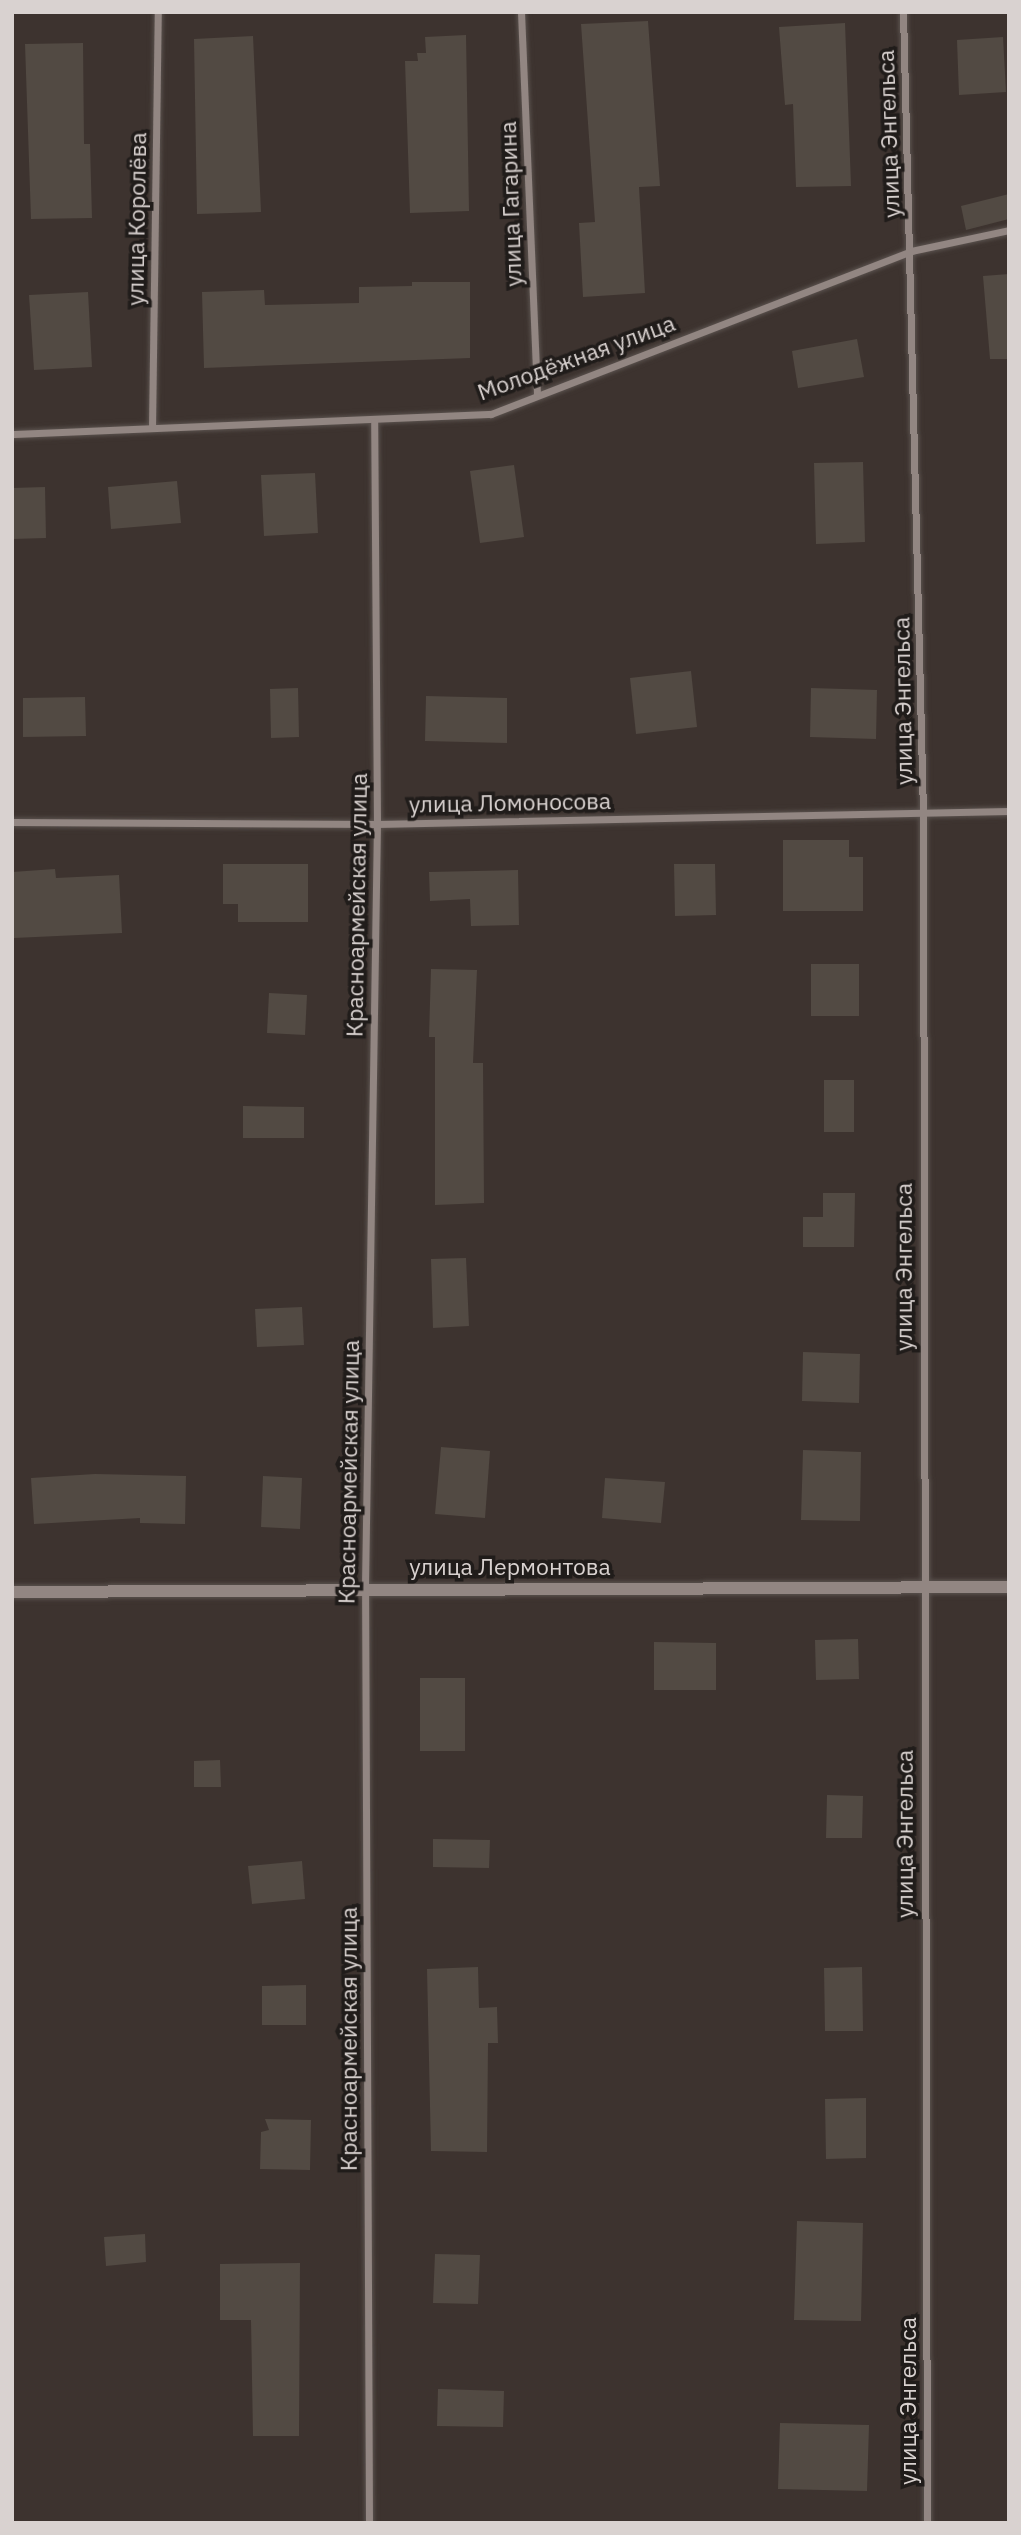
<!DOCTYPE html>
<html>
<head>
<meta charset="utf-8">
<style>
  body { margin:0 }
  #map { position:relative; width:1021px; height:2535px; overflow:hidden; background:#3d332f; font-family:"IBM Plex Sans",sans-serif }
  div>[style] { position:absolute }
  .building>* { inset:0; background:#524a43 }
  .roads { filter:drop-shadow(0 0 2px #5a524e) drop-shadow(0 0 2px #5a524e) }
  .minor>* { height:7px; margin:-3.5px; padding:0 3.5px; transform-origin:3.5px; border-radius:3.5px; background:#928682 }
  .tertiary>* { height:12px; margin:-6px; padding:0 6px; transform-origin:6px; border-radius:6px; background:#928682 }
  span { translate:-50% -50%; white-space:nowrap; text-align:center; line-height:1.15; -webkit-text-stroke:7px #201c1a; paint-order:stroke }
  .street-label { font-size:23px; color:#d9d2d0 }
  .frame { position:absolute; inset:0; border:14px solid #d9d2d0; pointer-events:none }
</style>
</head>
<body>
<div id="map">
  <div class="building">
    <div style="clip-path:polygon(648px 21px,660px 186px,639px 187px,645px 293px,583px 297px,579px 223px,595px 222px,581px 24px)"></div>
    <div style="clip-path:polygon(845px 23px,851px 186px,796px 187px,793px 104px,785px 105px,779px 27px)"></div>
    <div style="clip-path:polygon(466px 35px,469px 211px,410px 213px,405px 61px,418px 61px,417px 53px,426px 53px,425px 37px)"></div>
    <div style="clip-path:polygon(253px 36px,261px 212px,197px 214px,194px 39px)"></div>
    <div style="clip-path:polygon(1003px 37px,1006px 92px,959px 95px,957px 40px)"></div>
    <div style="clip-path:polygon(83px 43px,84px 144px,90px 144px,92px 218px,31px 219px,25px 44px)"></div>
    <div style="clip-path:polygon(1009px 194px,1009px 219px,966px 230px,961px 206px)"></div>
    <div style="clip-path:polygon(1009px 274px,1009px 359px,990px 359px,983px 276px)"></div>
    <div style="clip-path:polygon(412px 282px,470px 282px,470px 358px,204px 368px,202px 292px,264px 290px,265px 305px,359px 303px,359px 287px,412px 286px)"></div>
    <div style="clip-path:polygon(88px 292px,92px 367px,34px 370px,29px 295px)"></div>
    <div style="clip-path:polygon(857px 339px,864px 377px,798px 388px,792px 351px)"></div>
    <div style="clip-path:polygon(863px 462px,865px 542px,816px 544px,814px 463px)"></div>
    <div style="clip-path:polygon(514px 465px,524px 537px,480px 543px,470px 471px)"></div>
    <div style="clip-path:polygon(315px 473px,318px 533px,264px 536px,261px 475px)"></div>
    <div style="clip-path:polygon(177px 481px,181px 523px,111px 529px,108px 487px)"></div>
    <div style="clip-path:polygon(45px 487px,46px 538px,12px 539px,12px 488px)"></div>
    <div style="clip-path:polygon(691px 671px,697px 727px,636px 734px,630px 678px)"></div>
    <div style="clip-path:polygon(298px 688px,299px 737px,271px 738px,270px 689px)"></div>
    <div style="clip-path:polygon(811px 688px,877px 690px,876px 739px,810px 737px)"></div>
    <div style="clip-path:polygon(426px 696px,507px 698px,507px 743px,425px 741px)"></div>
    <div style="clip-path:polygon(85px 697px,86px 736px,23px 737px,23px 698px)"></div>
    <div style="clip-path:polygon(783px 840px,849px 840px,849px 857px,863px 857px,863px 911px,783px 911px)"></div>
    <div style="clip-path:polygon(223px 864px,308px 864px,308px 922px,238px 922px,238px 904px,223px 904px)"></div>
    <div style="clip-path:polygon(674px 864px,715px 864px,716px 915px,675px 916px)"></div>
    <div style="clip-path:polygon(55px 869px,56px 878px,119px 875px,122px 933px,14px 938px,12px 872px)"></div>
    <div style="clip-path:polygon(518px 870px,519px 925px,471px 926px,470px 899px,430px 901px,429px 872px)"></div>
    <div style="clip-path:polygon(811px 964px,859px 964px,859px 1016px,811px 1016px)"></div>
    <div style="clip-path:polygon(431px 969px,477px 970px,473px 1063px,483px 1063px,484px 1203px,435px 1205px,435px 1037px,429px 1037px)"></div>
    <div style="clip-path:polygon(269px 993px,307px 995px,305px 1035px,267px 1033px)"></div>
    <div style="clip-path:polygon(824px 1080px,854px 1080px,854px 1132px,824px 1132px)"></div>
    <div style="clip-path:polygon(243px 1106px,304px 1107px,304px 1138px,243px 1138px)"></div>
    <div style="clip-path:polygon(823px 1193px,855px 1193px,854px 1247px,803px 1247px,803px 1217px,823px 1217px)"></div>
    <div style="clip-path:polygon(466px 1258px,469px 1326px,433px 1328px,431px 1259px)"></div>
    <div style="clip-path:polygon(302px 1307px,304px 1345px,257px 1347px,255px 1309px)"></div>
    <div style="clip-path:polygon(803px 1352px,860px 1354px,859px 1403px,802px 1401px)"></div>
    <div style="clip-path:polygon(441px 1447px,490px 1451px,485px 1518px,435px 1514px)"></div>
    <div style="clip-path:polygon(803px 1450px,861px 1452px,860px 1521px,801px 1520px)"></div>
    <div style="clip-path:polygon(95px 1474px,186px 1476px,185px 1524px,140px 1523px,140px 1518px,34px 1524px,31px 1478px)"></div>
    <div style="clip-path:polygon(263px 1476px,302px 1478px,300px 1529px,261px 1527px)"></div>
    <div style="clip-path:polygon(605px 1478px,665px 1482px,661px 1523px,602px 1518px)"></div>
    <div style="clip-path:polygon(858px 1639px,859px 1679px,816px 1680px,815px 1640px)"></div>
    <div style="clip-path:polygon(654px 1642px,716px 1643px,716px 1690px,654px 1690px)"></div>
    <div style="clip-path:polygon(420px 1678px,465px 1678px,465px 1751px,420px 1751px)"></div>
    <div style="clip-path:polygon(220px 1760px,221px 1787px,194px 1787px,194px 1761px)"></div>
    <div style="clip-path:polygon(827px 1795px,863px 1796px,862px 1838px,826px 1838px)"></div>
    <div style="clip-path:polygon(433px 1839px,490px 1840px,489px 1868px,433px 1867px)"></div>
    <div style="clip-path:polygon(302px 1861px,305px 1899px,252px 1904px,248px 1866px)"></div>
    <div style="clip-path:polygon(478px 1967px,479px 2008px,497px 2007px,498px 2043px,488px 2043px,487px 2152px,431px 2151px,427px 1969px)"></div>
    <div style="clip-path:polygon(862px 1967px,863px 2031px,825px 2031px,824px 1968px)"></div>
    <div style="clip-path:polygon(306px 1985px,306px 2025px,262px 2025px,262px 1986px)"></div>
    <div style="clip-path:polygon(866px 2098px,866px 2158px,826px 2159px,825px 2099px)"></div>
    <div style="clip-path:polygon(265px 2119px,311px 2120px,310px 2170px,260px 2169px,261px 2132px,269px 2130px)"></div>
    <div style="clip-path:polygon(797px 2221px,863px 2223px,861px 2321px,794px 2320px)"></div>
    <div style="clip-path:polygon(145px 2234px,146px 2262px,106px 2266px,104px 2237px)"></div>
    <div style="clip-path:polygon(435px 2254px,480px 2255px,478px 2304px,433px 2303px)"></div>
    <div style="clip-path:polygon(300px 2263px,299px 2436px,253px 2436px,251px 2320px,220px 2320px,220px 2264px)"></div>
    <div style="clip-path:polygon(438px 2389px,504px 2391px,503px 2427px,437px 2426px)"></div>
    <div style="clip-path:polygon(780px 2423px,869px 2425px,867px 2491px,778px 2489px)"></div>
  </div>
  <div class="roads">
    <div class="minor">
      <div style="left:521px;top:12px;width:382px;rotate:87.6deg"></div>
      <div style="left:903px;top:12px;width:799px;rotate:88.57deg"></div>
      <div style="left:923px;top:811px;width:1712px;rotate:89.87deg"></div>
      <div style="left:152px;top:427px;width:415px;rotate:-89.2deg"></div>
      <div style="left:12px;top:434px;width:479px;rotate:-2.4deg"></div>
      <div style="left:491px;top:414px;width:451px;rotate:-21.2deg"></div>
      <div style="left:911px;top:251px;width:100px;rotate:-12.1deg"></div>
      <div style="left:12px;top:822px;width:365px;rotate:0.3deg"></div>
      <div style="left:377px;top:824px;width:632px;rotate:-1.18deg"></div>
      <div style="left:369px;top:2523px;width:936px;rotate:-90.24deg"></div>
      <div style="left:365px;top:1587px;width:763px;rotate:-89.1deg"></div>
      <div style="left:377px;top:824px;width:403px;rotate:-90.4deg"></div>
    </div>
    <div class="tertiary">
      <div style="left:12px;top:1592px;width:997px;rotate:-0.29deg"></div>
    </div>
  </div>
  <div class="street-label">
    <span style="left:888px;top:134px;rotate:-92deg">улица Энгельса</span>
    <span style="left:510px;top:204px;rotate:-92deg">улица Гагарина</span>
    <span style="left:136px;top:219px;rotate:-89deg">улица Королёва</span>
    <span style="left:576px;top:357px;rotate:-20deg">Молодёжная улица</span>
    <span style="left:902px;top:701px;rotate:-91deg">улица Энгельса</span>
    <span style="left:510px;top:802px;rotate:-1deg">улица Ломоносова</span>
    <span style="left:356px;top:905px;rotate:-89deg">Красноармейская улица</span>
    <span style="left:903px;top:1267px;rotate:-90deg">улица Энгельса</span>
    <span style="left:348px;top:1472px;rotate:-89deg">Красноармейская улица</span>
    <span style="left:510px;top:1566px">улица Лермонтова</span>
    <span style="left:904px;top:1834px;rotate:-90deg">улица Энгельса</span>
    <span style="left:348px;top:2039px;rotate:-90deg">Красноармейская улица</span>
    <span style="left:907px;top:2401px;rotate:-90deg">улица Энгельса</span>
  </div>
  <div class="frame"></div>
</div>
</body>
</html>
